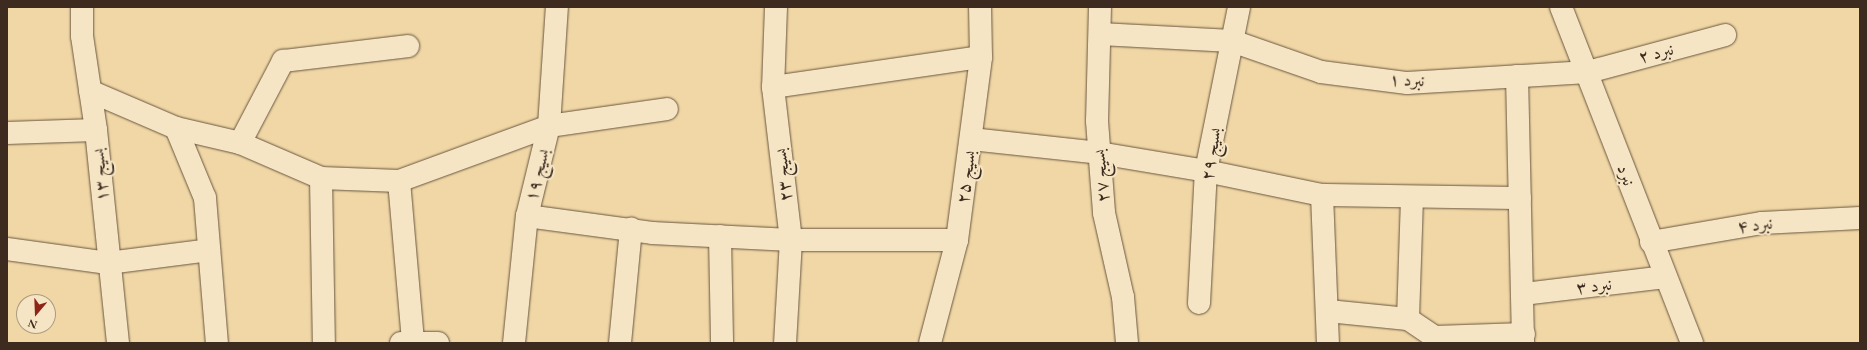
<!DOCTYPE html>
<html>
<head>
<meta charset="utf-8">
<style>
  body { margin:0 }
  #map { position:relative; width:1867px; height:350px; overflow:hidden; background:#f0d7a5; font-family:"EB Garamond",Amiri,serif }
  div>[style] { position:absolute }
  .roads { filter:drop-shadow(0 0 1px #6a5641) drop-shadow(0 0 1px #6a5641) }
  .minor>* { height:22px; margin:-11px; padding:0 11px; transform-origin:11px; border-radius:11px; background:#f5e5c4 }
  span { translate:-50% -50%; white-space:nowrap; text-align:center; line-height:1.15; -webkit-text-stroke:4px #f5e5c4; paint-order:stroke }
  .street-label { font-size:18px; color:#3d2b20 }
  .frame { position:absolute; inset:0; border:8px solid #3d2b20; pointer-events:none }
  .north { position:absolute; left:16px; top:294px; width:40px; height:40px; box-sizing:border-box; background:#f5e5c4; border:1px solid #ab9b82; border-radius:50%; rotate:199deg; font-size:11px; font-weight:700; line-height:16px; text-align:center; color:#3d2b20 }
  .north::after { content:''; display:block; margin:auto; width:14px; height:18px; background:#8f2418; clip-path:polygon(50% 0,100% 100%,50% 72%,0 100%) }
</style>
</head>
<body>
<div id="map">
  <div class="roads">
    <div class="minor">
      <div style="left:82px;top:7px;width:29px;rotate:90deg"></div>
      <div style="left:82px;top:36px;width:95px;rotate:81.5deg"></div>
      <div style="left:96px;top:130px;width:214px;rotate:84.1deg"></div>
      <div style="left:776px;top:7px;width:80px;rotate:92.1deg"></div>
      <div style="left:773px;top:87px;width:154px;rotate:83.3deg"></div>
      <div style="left:791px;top:240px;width:103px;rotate:93.3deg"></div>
      <div style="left:1100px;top:7px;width:114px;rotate:91.5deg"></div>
      <div style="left:1097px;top:121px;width:92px;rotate:85.6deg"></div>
      <div style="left:1104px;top:213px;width:86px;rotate:77.3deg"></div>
      <div style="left:1123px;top:297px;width:46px;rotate:85deg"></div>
      <div style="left:1561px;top:7px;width:361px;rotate:68.7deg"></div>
      <div style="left:1100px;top:34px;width:132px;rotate:3deg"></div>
      <div style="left:1232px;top:41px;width:94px;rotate:19.2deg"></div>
      <div style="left:1321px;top:72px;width:87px;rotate:7.3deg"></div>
      <div style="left:1407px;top:83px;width:181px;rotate:-3.5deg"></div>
      <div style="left:1588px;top:72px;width:142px;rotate:-15.1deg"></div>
      <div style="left:1517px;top:76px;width:267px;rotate:88.7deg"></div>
      <div style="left:773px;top:87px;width:210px;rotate:-8.2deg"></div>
      <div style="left:90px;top:91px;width:94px;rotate:23.3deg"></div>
      <div style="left:176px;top:128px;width:66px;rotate:13.2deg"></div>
      <div style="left:240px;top:143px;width:88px;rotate:23.4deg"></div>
      <div style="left:321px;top:178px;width:78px;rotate:2.2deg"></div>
      <div style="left:399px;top:181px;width:160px;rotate:-20.1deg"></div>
      <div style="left:549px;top:126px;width:119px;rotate:-8.2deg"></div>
      <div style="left:176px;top:128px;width:76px;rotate:67.5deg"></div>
      <div style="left:205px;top:198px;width:145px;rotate:85.3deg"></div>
      <div style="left:7px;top:133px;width:89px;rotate:-1.9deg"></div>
      <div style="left:971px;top:139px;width:129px;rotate:6.2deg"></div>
      <div style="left:1099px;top:153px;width:109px;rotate:9.5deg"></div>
      <div style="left:1206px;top:171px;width:118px;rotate:11.7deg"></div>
      <div style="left:1322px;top:195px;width:198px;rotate:0.9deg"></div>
      <div style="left:240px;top:143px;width:93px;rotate:-62.3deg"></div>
      <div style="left:283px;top:61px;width:126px;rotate:-6.8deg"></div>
      <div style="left:321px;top:178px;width:165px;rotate:89deg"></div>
      <div style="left:399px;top:181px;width:162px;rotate:85deg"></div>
      <div style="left:1322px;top:195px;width:148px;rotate:87.7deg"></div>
      <div style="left:527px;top:216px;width:126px;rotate:7.7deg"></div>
      <div style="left:652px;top:233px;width:139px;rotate:2.9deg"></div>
      <div style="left:791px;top:240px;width:166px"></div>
      <div style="left:720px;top:236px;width:107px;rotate:88.9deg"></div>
      <div style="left:1651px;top:242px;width:113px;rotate:-9.7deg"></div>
      <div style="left:1762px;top:223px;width:98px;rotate:-2.9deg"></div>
      <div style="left:7px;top:249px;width:102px;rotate:7.9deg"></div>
      <div style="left:108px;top:263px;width:102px;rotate:-7.3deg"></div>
      <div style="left:1523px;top:294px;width:143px;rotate:-6.8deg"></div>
      <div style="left:1199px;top:303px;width:132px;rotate:-87deg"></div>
      <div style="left:1206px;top:171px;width:167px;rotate:-78.6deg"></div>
      <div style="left:1328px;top:311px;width:80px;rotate:5.7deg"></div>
      <div style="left:1408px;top:319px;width:32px;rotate:34deg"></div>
      <div style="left:1435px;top:337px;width:89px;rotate:-1.9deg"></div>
      <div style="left:1408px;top:319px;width:121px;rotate:-88.1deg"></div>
      <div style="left:401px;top:343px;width:37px"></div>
      <div style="left:514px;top:343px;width:128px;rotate:-84.2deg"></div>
      <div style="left:527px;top:216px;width:93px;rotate:-76.3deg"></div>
      <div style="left:549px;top:126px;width:119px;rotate:-86.2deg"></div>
      <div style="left:620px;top:343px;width:115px;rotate:-84.5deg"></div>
      <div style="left:930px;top:343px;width:106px;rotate:-75.3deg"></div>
      <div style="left:957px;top:240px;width:185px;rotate:-82.5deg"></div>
      <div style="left:981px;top:57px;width:50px;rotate:-91.1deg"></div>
    </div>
  </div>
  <div class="street-label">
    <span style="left:1656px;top:53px;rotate:-15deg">نبرد ۲</span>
    <span style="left:1407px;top:80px;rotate:2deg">نبرد ۱</span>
    <span style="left:1211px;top:154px;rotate:-81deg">بسیج ۲۹</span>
    <span style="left:100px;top:175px;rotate:-95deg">بسیج ۱۳</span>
    <span style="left:537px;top:175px;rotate:-76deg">بسیج ۱۹</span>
    <span style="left:783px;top:175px;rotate:-96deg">بسیج ۲۳</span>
    <span style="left:1626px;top:175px;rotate:70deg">نبرد</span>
    <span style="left:1101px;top:176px;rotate:-95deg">بسیج ۲۷</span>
    <span style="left:966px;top:177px;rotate:-82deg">بسیج ۲۵</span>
    <span style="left:1755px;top:225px;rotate:-7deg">نبرد ۴</span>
    <span style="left:1594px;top:286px;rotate:-7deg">نبرد ۳</span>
  </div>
  <div class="frame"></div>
  <div class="north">N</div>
</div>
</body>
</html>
